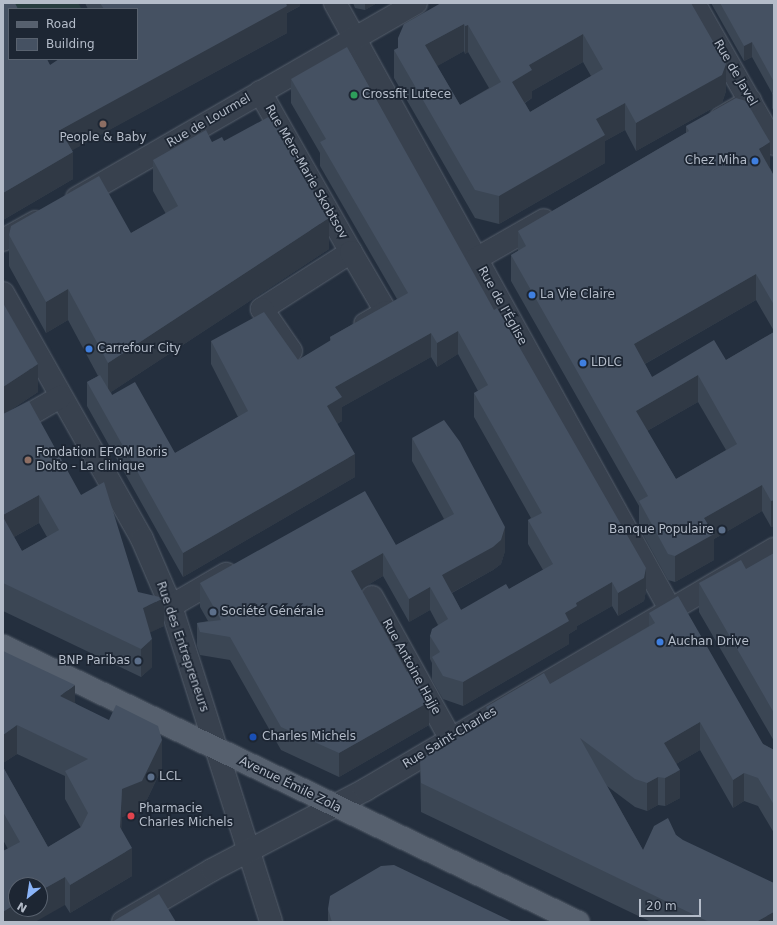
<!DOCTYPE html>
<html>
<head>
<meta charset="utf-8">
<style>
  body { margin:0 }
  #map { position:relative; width:777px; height:925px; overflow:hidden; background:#242f3e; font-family:"DejaVu Sans",sans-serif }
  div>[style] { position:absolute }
  .green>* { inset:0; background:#263c3f }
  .roads { filter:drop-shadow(0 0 1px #565f6c) drop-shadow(0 0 1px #565f6c) }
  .minor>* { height:22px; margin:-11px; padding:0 11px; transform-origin:11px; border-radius:11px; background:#38414e }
  .major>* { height:22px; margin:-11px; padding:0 11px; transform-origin:11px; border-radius:11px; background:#56606e }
  .wall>* { inset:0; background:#3b4654 }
  .shaded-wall>* { inset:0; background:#303945 }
  .building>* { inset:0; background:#455162 }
  .dots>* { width:11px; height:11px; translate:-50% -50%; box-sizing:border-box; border:2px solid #1d2633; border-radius:50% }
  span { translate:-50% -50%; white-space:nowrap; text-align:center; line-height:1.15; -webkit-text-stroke:3.5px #1d2633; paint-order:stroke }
  .street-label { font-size:12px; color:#b4bcc9 }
  .poi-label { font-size:12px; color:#b4bcc9 }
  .left { translate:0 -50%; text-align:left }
  .right { translate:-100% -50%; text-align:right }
  .frame { position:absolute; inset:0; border:4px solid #b4bcc9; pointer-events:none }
  .legend { position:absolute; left:8px; top:8px; width:130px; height:52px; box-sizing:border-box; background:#1d2633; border:1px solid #59626f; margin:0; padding:5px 7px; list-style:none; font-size:12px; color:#b4bcc9 }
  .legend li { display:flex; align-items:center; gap:8px; height:20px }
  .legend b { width:20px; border:1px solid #59626f }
  .north { position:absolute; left:8px; top:877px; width:40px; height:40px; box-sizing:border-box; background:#1d2633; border:1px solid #59626f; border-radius:50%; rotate:210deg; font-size:11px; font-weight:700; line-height:16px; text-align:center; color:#b4bcc9 }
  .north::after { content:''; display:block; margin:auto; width:14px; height:18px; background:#8ab4f8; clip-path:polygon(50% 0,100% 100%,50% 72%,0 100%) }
  .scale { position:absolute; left:639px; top:899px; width:62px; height:18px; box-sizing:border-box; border:2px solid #b4bcc9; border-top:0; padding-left:5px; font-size:12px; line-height:14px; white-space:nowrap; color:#b4bcc9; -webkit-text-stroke:3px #1d2633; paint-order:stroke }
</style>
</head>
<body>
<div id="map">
  <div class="green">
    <div style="clip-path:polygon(6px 3px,78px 3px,82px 9px,10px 9px)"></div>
  </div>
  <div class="roads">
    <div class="minor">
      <div style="left:335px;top:3px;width:692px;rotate:61.07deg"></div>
      <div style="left:694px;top:3px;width:162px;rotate:60.4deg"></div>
      <div style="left:260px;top:92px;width:184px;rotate:60.4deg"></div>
      <div style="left:351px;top:252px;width:106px;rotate:147.4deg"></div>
      <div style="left:262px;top:309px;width:51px;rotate:55.4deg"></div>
      <div style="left:721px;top:118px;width:34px;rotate:-30deg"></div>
      <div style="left:77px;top:198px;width:391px;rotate:-29.9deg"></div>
      <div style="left:3px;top:240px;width:37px;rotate:-29deg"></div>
      <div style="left:351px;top:252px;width:69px;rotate:59.7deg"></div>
      <div style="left:386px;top:312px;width:24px;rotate:150deg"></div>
      <div style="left:476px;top:259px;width:78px;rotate:-29.8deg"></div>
      <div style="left:3px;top:293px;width:283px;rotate:60.5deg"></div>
      <div style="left:142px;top:539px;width:73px;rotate:66.6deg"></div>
      <div style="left:171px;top:606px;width:331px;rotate:72.4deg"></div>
      <div style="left:3px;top:430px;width:66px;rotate:-30.1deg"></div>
      <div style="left:372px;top:597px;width:161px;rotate:61deg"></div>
      <div style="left:171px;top:606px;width:64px;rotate:-30.2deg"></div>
      <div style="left:123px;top:922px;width:103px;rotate:-30.3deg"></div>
      <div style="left:212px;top:870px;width:173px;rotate:-27.6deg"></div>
      <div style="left:365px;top:790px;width:475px;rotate:-30.5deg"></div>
    </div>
    <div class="major">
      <div style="left:3px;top:646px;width:638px;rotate:25.64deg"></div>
    </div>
  </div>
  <div class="wall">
    <div style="clip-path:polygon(3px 3px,50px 65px,137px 59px,137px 9px,88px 9px,85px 3px,300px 3px,300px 6px,287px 13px,287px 33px,72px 150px,73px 179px,3px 220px)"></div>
    <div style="clip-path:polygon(353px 3px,377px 3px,365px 10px,355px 8px)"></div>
    <div style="clip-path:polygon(evenodd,691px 3px,726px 91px,722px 103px,636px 151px,625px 130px,605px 141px,605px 163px,499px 224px,475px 218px,394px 78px,394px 50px,398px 48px,404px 24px,691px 3px,464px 51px,465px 54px,468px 52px,489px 88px,460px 105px,437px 66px,464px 51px,691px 3px,583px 62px,591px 76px,530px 112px,525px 103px,532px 98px,532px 91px,583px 62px)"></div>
    <div style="clip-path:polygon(711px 3px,774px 3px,774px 112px,772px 108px,772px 93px,752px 57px,744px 61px)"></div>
    <div style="clip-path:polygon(291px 79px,646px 591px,644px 601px,618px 616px,612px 606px,577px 626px,577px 629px,569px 634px,569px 644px,463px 706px,443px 699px,432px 680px,432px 663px,430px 659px,430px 636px,438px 625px,430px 610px,409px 622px,383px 576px,361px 589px,429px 725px,339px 777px,281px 750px,230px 660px,200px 655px,197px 646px,197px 623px,208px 621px,200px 607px,200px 583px,396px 545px,444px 519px,412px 461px,412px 438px,505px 551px,501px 564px,493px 570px,452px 593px,461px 610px,509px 589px,543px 570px,528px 544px,528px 520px,531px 518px,474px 417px,474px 393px,478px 391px,458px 354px,437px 367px,431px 357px,342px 407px,342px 421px,337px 424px,355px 477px,183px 577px,87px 406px,87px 382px,98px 376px,68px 320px,46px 333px,9px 266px,9px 235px,131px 233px,166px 214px,153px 191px,153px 160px,212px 142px,224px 141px,329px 249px,111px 392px,112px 395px,175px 453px,238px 417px,211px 364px,211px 341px,298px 360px,330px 342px,330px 337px,397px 299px,320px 166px,320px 153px,291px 103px)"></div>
    <div style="clip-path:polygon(evenodd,686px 126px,770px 168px,774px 176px,774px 331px,756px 300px,645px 364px,652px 377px,726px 360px,774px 332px,774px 526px,771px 527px,762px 511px,714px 539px,714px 560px,675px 582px,668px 580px,639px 527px,639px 506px,511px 281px,511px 255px,518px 251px,518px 231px,686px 133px,686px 126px,698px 402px,726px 450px,676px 479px,647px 431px,698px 402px)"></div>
    <div style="clip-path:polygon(evenodd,3px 303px,38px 392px,6px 413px,81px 495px,138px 592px,164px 626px,150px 632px,152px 667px,141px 677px,3px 611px,3px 303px,39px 523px,47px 537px,22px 551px,14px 537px,39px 523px)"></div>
    <div style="clip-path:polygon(774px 553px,774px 741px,699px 612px,699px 583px,746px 569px)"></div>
    <div style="clip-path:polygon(649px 613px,763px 744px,774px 750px,774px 833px,758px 806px,744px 801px,733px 808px,700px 750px,676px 764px,680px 798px,665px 806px,658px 805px,647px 811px,635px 807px,607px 786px,643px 850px,676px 835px,774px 922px,651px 922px,421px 812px,420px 759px,486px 720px,486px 707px,550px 684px,649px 626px)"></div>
    <div style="clip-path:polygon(3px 651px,75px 703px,162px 768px,142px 810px,122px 817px,121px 830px,132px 876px,70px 913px,65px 905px,8px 849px,3px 840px,3px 767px,48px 847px,81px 828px,65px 799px,65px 776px,17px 754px,3px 763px)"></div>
    <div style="clip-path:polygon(328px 909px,511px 922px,328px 922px)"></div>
  </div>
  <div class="shaded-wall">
    <div style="clip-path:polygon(279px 3px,300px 3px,300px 6px,287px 13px,287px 33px,60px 157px,60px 130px)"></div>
    <div style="clip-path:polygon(365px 3px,377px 3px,365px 10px)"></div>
    <div style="clip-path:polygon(464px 24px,464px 51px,425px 73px,425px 45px)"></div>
    <div style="clip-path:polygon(468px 25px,468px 52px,465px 54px,465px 26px)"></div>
    <div style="clip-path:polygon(583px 34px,583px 62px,532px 91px,532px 98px,512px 110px,512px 82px,529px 65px)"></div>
    <div style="clip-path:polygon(752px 42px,752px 57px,744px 61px,744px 46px)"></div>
    <div style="clip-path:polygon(726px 64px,726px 91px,722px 103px,636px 151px,636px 123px)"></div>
    <div style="clip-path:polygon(625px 103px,625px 130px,605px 141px,605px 163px,499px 224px,499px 196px,596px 119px)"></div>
    <div style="clip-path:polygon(770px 142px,770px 168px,759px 175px,759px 149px)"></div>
    <div style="clip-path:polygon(73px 152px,73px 179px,3px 220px,3px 193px)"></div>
    <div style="clip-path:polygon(329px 218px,329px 249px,108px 394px,108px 363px)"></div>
    <div style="clip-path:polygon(756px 274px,756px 300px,634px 370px,634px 344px)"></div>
    <div style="clip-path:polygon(68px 289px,68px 320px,46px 333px,46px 302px)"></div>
    <div style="clip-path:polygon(458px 331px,458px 354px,437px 367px,437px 343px)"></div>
    <div style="clip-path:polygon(431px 333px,431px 357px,342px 407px,342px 421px,327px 429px,327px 406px,335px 387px)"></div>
    <div style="clip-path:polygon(38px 364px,38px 392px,3px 415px,3px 387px)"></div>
    <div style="clip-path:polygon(698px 375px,698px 402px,636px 437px,636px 411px)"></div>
    <div style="clip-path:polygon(355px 454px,355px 477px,183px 577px,183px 553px)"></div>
    <div style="clip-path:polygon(762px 485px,762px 511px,714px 539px,714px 560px,675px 582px,675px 556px,704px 518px)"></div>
    <div style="clip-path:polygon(39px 495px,39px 523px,3px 543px,3px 515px)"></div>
    <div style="clip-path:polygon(774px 500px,774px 526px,771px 527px,771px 501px)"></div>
    <div style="clip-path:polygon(505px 527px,505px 551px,501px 564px,493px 570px,442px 598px,442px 575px)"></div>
    <div style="clip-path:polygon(383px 553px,383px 576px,351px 595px,351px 571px)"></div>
    <div style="clip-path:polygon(646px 568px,646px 591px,644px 601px,618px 616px,618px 593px)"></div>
    <div style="clip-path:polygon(612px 582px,612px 606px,577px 626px,577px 629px,569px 634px,569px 644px,463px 706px,463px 682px,565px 613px,576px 603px)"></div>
    <div style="clip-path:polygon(430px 587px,430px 610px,409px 622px,409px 599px)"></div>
    <div style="clip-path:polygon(164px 598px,164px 626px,143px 636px,143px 608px)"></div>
    <div style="clip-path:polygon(152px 639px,152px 667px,141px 677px,141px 649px)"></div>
    <div style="clip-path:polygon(75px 685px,75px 713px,60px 696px)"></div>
    <div style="clip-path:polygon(429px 702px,429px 725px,339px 777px,339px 753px)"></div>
    <div style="clip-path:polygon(700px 722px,700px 750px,664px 771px,664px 743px)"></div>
    <div style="clip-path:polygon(17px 725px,17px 754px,3px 763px,3px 735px)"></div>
    <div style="clip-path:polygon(162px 740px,162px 768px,142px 810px,122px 817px,120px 855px,120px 827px,122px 789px)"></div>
    <div style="clip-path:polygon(680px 770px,680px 798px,665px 806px,665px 778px)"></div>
    <div style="clip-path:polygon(744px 773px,744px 801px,733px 808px,733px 780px)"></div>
    <div style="clip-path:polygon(658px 777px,658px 805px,647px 811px,647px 783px)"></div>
    <div style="clip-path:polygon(132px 848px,132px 876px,70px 913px,70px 885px)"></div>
    <div style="clip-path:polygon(65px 877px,65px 905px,35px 922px,3px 922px,3px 912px,16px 904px,16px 909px,40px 909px,40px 891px)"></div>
    <div style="clip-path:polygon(774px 912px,774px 922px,756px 922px)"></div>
  </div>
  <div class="building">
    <div style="clip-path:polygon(3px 3px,15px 3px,18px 9px,9px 9px,9px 59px,47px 59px,50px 65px,59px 59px,137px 59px,137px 9px,104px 9px,100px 3px,286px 3px,287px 6px,60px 130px,73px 152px,3px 193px)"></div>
    <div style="clip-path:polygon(evenodd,441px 3px,691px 3px,726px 64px,722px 75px,636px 123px,625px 103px,596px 119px,605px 135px,499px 196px,475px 190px,394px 50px,398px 48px,398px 38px,404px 24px,441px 3px,464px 24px,465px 26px,468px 25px,501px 82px,460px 105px,425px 45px,464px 24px,441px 3px,583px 34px,603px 69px,530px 112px,512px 82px,532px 70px,529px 65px,583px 34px)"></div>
    <div style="clip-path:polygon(720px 3px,774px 3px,774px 82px,752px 42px,744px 46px)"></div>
    <div style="clip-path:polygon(347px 47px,483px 290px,494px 310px,497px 308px,646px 568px,644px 578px,618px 593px,612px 582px,576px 603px,577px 606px,565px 613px,569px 621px,463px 682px,443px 676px,432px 657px,440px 652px,430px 636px,432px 629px,448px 619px,430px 587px,409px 599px,383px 553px,351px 571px,407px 672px,411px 669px,429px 702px,339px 753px,281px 727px,230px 637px,200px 632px,197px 623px,221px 620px,200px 583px,365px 491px,396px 545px,454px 514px,412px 438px,444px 420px,460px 442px,505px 527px,501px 540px,493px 547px,442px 575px,461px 610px,506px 584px,509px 589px,553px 564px,528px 520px,542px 513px,474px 393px,488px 385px,458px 331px,437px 343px,431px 333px,335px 387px,342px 397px,327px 406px,355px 454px,183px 553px,87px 382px,100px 375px,112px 395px,135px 382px,175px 453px,248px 411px,211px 341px,264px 312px,298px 360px,331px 340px,330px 337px,408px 293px,320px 142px,326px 139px,291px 79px)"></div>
    <div style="clip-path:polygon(774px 92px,774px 97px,772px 93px)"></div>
    <div style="clip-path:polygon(evenodd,736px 98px,746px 101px,770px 142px,759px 149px,774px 176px,774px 305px,756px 274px,634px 344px,652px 377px,714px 340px,726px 360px,774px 332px,774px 500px,771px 501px,762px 485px,704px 518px,714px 534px,675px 556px,668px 554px,639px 501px,648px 496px,511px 255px,526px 246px,518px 231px,689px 131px,686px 126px,736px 98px,698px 375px,737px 444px,676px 479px,636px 411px,698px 375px)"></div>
    <div style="clip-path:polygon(272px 115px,329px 218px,108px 363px,68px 289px,46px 302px,9px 235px,11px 226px,99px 176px,131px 233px,178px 206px,153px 160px,206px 130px,212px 142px,222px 137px,224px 141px)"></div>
    <div style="clip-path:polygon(3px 303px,38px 364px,3px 387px)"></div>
    <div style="clip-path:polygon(29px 401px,81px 495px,104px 482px,138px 592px,164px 598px,143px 608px,152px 639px,141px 649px,3px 583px,3px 517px,22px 551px,59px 530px,39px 495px,3px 515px,3px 414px)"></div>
    <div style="clip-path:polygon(774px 553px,774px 713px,699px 583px,741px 560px,746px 569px)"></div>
    <div style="clip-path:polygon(678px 596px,763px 744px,774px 750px,774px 805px,758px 778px,744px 773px,733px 780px,700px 722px,664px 743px,680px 770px,665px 778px,658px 777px,647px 783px,635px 779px,580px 738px,643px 850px,654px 826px,668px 818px,676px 835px,683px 840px,774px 883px,774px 912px,756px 922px,709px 922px,421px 783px,420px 759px,493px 717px,486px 707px,544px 673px,550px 684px,655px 623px,649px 613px)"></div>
    <div style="clip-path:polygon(3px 651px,75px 685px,60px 696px,109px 720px,116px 705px,158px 726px,162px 740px,142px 781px,122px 789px,120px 827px,132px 848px,70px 885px,65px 877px,40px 891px,40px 885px,16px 885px,16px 904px,3px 912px,3px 851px,20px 842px,3px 812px,3px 767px,48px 847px,81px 827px,88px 813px,65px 771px,88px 759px,17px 725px,3px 735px)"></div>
    <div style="clip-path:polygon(394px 865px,511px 921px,511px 922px,332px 922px,328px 909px,330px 896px,381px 866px)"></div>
    <div style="clip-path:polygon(159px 894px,176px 922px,112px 922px)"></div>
  </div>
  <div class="dots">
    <div style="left:354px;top:95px;background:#2e9e5b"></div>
    <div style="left:103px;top:124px;background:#8d6e63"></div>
    <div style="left:755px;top:161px;background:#3f7fe0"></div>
    <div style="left:532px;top:295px;background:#3f7fe0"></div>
    <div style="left:89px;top:349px;background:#3f7fe0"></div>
    <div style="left:583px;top:363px;background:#3f7fe0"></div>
    <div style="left:28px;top:460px;background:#8d6e63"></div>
    <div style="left:722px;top:530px;background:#5c6f8a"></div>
    <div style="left:213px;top:612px;background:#5c6f8a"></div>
    <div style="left:660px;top:642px;background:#3f7fe0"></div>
    <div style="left:138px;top:661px;background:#5c6f8a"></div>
    <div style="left:253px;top:737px;background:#1a4fb4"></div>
    <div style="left:151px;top:777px;background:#5c6f8a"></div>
    <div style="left:131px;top:816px;background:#e0444e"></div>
  </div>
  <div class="street-label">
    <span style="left:735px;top:73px;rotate:60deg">Rue de Javel</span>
    <span style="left:209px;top:121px;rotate:-30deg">Rue de Lourmel</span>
    <span style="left:306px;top:172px;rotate:60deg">Rue Mère-Marie Skobtsov</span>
    <span style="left:502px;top:306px;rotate:61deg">Rue de l'Église</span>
    <span style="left:182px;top:647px;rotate:71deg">Rue des Entrepreneurs</span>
    <span style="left:411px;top:667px;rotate:61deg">Rue Antoine Hajje</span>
    <span style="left:450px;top:738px;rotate:-31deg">Rue Saint-Charles</span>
    <span style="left:290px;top:785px;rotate:26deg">Avenue Émile Zola</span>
  </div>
  <div class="poi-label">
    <span class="left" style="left:362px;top:95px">Crossfit Lutece</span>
    <span style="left:103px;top:138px">People &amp; Baby</span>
    <span class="right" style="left:747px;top:161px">Chez Miha</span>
    <span class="left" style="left:540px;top:295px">La Vie Claire</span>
    <span class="left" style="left:97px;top:349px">Carrefour City</span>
    <span class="left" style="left:591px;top:363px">LDLC</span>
    <span class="left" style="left:36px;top:460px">Fondation EFOM Boris<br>Dolto - La clinique</span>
    <span class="right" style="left:714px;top:530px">Banque Populaire</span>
    <span class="left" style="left:221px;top:612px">Société Générale</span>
    <span class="left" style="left:668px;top:642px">Auchan Drive</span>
    <span class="right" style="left:130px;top:661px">BNP Paribas</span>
    <span class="left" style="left:262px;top:737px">Charles Michels</span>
    <span class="left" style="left:159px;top:777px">LCL</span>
    <span class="left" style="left:139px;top:816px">Pharmacie<br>Charles Michels</span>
  </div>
  <div class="frame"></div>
  <ul class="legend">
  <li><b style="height:5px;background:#56606e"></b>Road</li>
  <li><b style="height:11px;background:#455162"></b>Building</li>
  </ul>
  <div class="north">N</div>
  <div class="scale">20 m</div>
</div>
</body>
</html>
